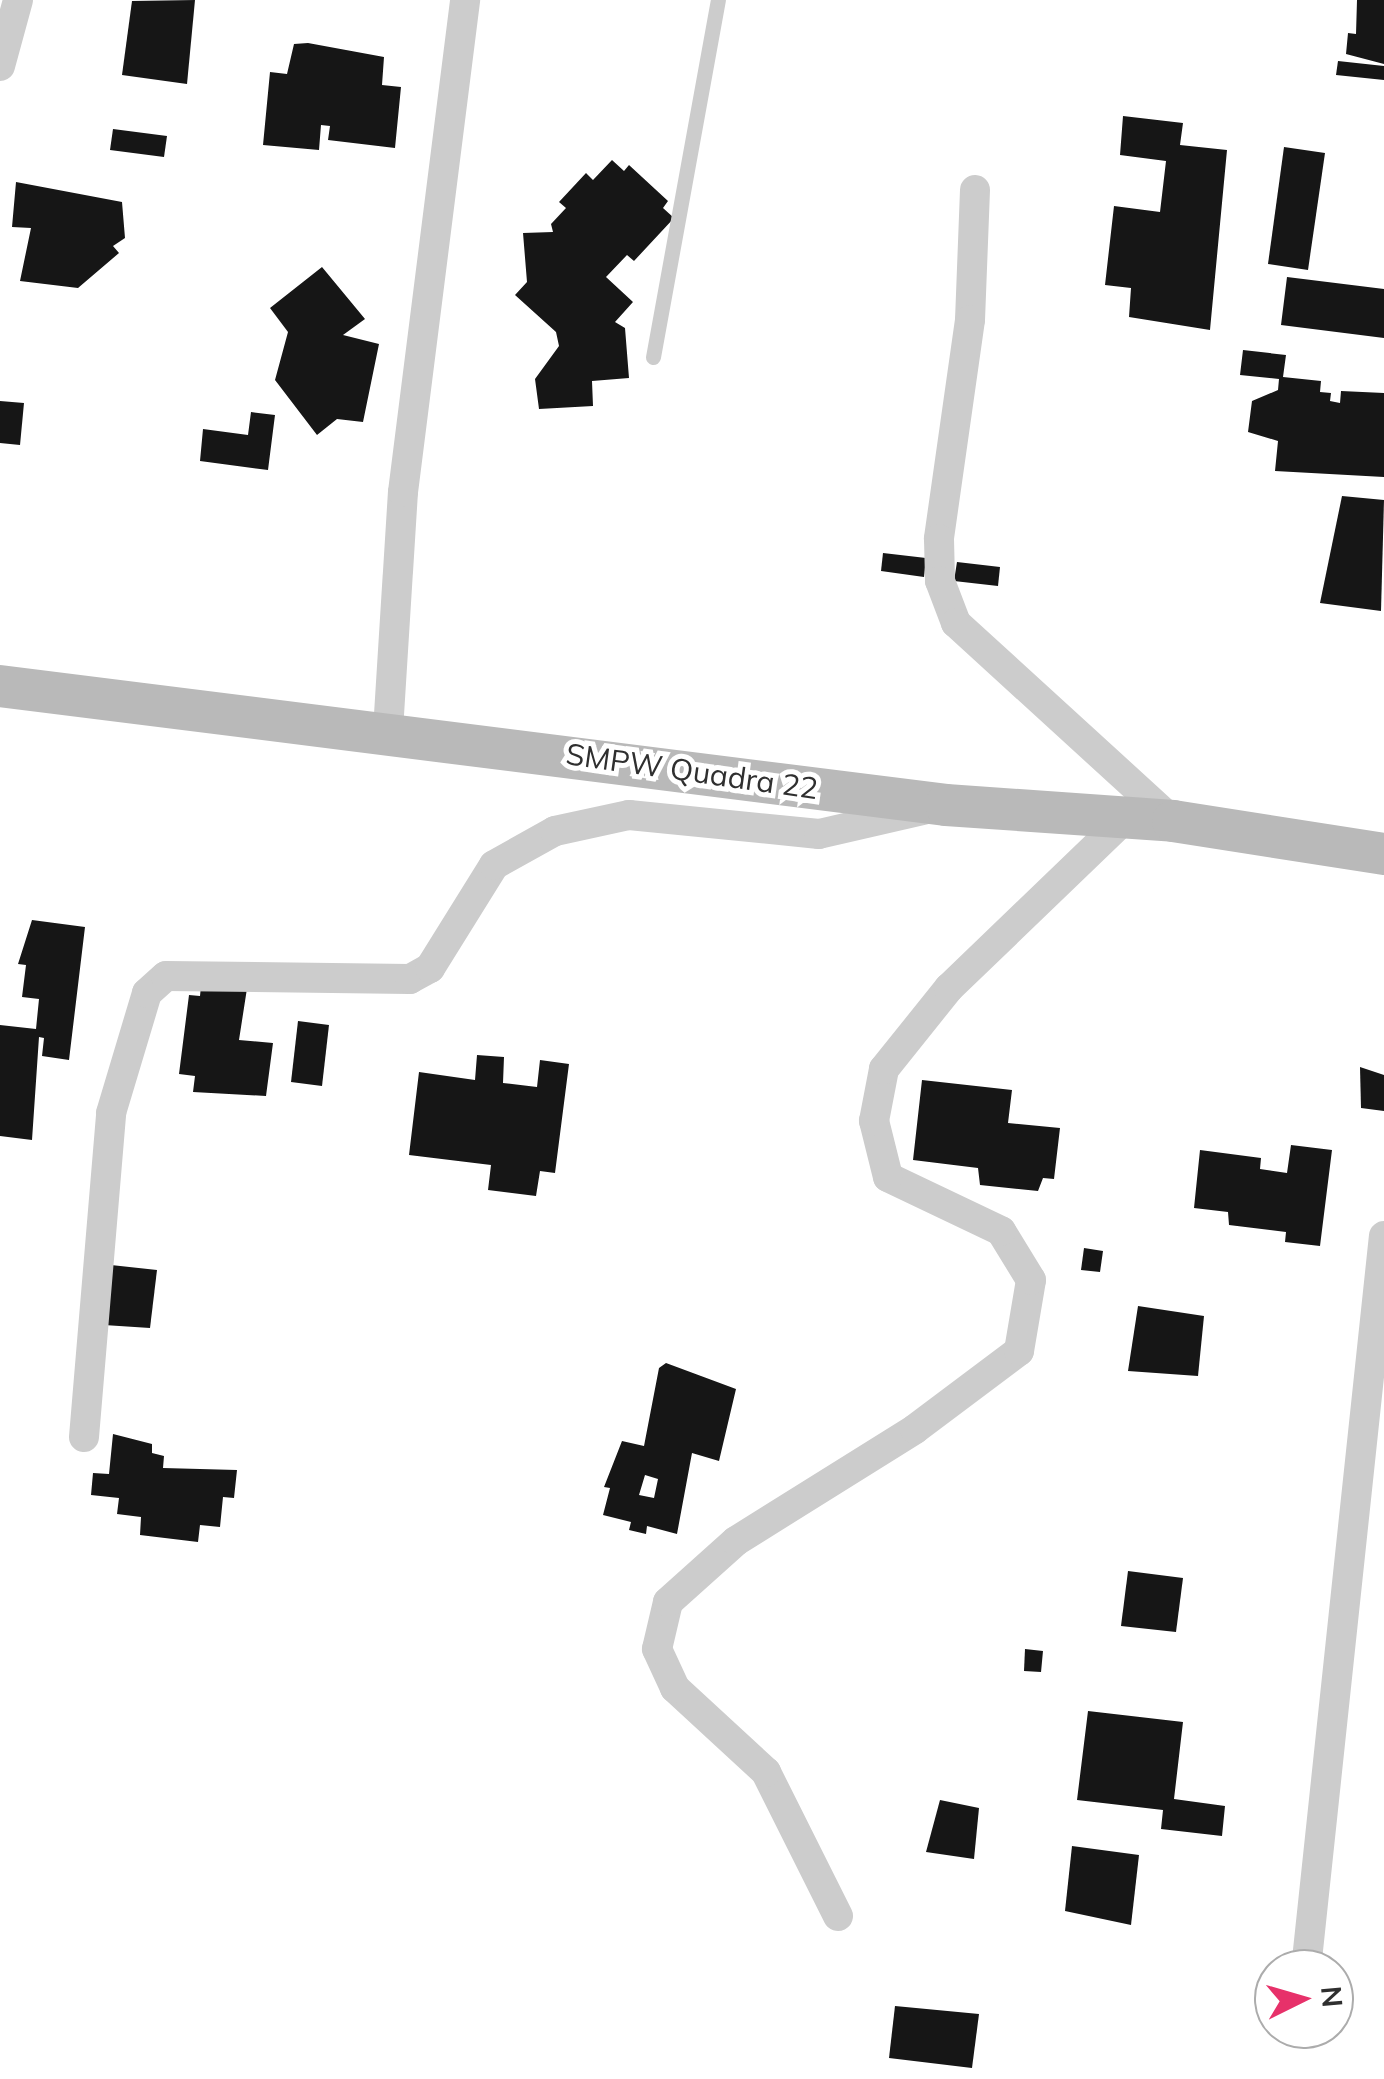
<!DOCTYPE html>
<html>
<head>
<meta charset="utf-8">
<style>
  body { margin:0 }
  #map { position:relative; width:1384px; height:2079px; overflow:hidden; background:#fff; font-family:Mulish,sans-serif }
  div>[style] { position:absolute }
  .building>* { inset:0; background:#161616 }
  .lane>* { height:15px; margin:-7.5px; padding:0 7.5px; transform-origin:7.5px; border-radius:7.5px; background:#ccc }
  .street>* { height:30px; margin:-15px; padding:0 15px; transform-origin:15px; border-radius:15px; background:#ccc }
  .secondary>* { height:42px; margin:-21px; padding:0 21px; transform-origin:21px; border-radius:21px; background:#b9b9b9 }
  span { translate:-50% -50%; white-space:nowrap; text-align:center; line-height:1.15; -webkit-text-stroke:10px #fff; paint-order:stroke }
  .street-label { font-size:30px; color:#2f2f2f }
  .north { position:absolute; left:1254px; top:1949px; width:100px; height:100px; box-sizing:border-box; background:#fff; border:2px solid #acacac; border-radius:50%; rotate:85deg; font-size:28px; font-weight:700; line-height:40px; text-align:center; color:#2f2f2f }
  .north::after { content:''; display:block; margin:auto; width:35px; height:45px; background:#e7316a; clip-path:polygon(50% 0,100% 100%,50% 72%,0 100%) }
</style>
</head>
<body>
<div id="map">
  <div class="building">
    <div style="clip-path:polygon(195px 0,187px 84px,122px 75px,132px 1px)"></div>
    <div style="clip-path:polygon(1357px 0,1384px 0,1384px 64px,1346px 54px,1348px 33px,1356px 34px)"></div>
    <div style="clip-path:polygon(308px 43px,384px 57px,382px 85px,401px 87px,395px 148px,328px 140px,330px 126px,321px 125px,319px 150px,263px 145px,270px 72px,287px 74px,294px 44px)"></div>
    <div style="clip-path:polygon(1338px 61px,1384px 66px,1384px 80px,1336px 75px)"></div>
    <div style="clip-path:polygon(1123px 116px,1183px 123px,1180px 145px,1227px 150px,1210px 330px,1129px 317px,1131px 288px,1105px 285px,1114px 206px,1160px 212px,1166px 161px,1120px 155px)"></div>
    <div style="clip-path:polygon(113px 129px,167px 136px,164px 157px,110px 150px)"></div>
    <div style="clip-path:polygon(1284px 147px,1325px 153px,1308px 270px,1268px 264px)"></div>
    <div style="clip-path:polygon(612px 160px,624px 171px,629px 165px,668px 201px,663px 208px,674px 218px,634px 261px,627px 255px,606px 277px,633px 302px,615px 322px,625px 328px,629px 378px,592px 381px,593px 406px,539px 409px,535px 379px,559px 346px,556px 332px,515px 295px,527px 282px,523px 233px,553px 232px,551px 224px,566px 208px,559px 202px,586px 173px,593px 180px)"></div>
    <div style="clip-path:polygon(16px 182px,122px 202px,125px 238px,113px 246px,119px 253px,78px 288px,20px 281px,31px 228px,12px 227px)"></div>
    <div style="clip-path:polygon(322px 267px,365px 319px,343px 335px,379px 344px,363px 422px,337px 419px,317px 435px,275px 380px,288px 332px,270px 308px)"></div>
    <div style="clip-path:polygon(1287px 277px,1384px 289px,1384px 338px,1281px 325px)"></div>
    <div style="clip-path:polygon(1243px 350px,1286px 355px,1283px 377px,1321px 381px,1320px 392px,1331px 393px,1330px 401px,1340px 403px,1341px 391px,1384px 393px,1384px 477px,1275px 471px,1278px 441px,1248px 432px,1252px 401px,1278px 390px,1279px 379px,1240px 375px)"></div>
    <div style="clip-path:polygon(0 401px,24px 403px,20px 445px,0 443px)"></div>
    <div style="clip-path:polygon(251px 412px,275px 415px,268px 470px,200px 461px,203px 429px,248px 435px)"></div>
    <div style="clip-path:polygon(1342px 496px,1384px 500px,1381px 611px,1320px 603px)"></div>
    <div style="clip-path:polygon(883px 553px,926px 558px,924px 577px,881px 571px)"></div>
    <div style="clip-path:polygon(957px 562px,1000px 567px,998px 586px,954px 581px)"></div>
    <div style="clip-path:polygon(32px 920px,85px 927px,69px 1060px,42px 1056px,44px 1038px,39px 1037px,32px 1140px,0 1136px,0 1025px,36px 1029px,39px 999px,22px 997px,26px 965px,18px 964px)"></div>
    <div style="clip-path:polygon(202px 976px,248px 982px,239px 1040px,273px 1043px,266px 1096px,193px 1092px,195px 1076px,179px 1074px,189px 995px,200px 996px)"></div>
    <div style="clip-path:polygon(298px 1021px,329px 1025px,322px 1086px,291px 1082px)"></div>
    <div style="clip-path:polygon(477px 1055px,504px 1057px,503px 1083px,537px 1087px,540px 1060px,569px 1064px,555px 1173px,540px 1171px,536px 1196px,488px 1190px,491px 1165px,409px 1155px,419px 1072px,475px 1080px)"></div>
    <div style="clip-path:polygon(1360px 1067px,1384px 1075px,1384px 1111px,1361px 1108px)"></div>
    <div style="clip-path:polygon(922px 1080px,1012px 1090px,1008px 1123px,1060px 1128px,1054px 1179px,1043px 1178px,1038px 1191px,980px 1185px,978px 1168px,913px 1160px)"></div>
    <div style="clip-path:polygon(1291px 1145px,1332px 1150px,1320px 1246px,1285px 1242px,1286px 1232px,1229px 1225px,1228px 1212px,1194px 1208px,1200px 1150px,1261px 1158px,1260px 1169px,1287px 1173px)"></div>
    <div style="clip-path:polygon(1084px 1248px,1103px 1251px,1100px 1272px,1081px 1270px)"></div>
    <div style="clip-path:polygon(111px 1265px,157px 1270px,150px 1328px,104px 1325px)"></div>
    <div style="clip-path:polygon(1138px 1306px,1204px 1316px,1198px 1376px,1128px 1371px)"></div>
    <div style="clip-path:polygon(evenodd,666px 1363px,736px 1389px,719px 1461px,692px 1453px,677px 1534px,647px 1526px,646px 1534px,629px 1530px,631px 1522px,603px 1515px,610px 1488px,604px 1487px,622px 1441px,644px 1446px,659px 1368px,666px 1363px,645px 1475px,658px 1479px,654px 1498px,639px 1495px,645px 1475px)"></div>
    <div style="clip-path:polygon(113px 1434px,152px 1444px,152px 1453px,164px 1456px,163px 1468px,237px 1470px,234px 1498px,223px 1497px,220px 1527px,200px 1525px,198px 1542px,140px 1535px,141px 1517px,117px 1514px,119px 1498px,91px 1495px,93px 1473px,109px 1474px)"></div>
    <div style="clip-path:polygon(1128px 1571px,1183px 1578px,1176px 1632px,1121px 1626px)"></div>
    <div style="clip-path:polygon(1025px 1649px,1043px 1651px,1041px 1672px,1024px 1671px)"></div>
    <div style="clip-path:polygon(1088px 1711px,1183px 1722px,1174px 1799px,1225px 1806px,1222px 1836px,1161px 1829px,1163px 1810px,1077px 1800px)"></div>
    <div style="clip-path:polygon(940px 1800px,979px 1808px,974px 1859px,926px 1852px)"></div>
    <div style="clip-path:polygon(1072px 1846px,1139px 1855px,1131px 1925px,1065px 1911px)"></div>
    <div style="clip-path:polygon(895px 2006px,979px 2014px,972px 2068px,889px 2058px)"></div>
  </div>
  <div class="lane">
    <div style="left:653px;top:357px;width:363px;rotate:-79.7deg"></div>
  </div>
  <div class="street">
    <div style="left:0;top:66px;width:68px;rotate:-74.7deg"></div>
    <div style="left:975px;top:190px;width:130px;rotate:92.2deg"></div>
    <div style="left:970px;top:320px;width:221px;rotate:98.1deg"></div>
    <div style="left:939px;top:539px;width:42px;rotate:88.6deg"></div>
    <div style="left:940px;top:581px;width:45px;rotate:69.1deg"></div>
    <div style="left:956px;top:623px;width:294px;rotate:42.4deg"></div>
    <div style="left:388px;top:730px;width:238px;rotate:-86.4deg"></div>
    <div style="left:403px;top:492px;width:496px;rotate:-82.8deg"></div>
    <div style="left:84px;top:1437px;width:325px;rotate:-85.2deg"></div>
    <div style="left:111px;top:1113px;width:125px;rotate:-73.3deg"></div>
    <div style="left:147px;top:993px;width:25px;rotate:-42deg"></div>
    <div style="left:166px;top:976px;width:244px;rotate:0.7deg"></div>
    <div style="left:410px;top:979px;width:23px;rotate:-29deg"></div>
    <div style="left:430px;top:968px;width:121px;rotate:-58.1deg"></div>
    <div style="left:494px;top:865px;width:70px;rotate:-29.1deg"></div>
    <div style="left:555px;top:831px;width:76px;rotate:-12.2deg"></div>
    <div style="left:629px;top:815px;width:191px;rotate:5.7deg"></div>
    <div style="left:819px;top:834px;width:107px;rotate:-13deg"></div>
    <div style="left:838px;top:1916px;width:161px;rotate:-116.6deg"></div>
    <div style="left:766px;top:1772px;width:124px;rotate:-137.3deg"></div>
    <div style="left:675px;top:1688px;width:43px;rotate:-114.8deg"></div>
    <div style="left:657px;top:1649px;width:48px;rotate:-76.8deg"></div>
    <div style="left:668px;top:1602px;width:91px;rotate:-41.9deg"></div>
    <div style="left:736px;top:1541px;width:211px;rotate:-32deg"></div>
    <div style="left:915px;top:1429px;width:130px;rotate:-36.9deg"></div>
    <div style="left:1019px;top:1351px;width:72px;rotate:-80.4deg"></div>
    <div style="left:1031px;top:1280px;width:57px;rotate:-121.5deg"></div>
    <div style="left:1001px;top:1231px;width:125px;rotate:-154.5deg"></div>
    <div style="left:888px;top:1177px;width:58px;rotate:-104deg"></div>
    <div style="left:874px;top:1121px;width:53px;rotate:-79.1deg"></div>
    <div style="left:884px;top:1069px;width:104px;rotate:-51.3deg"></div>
    <div style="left:949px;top:988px;width:248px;rotate:-43.9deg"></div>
    <div style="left:1306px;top:1969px;width:737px;rotate:-83.93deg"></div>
  </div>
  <div class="secondary">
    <div style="left:0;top:686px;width:953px;rotate:7.17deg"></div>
    <div style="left:946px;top:805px;width:228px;rotate:4deg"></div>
    <div style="left:1173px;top:821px;width:214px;rotate:8.9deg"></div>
  </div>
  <div class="street-label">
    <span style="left:692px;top:771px;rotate:8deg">SMPW Quadra 22</span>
  </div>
  <div class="north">N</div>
</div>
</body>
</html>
